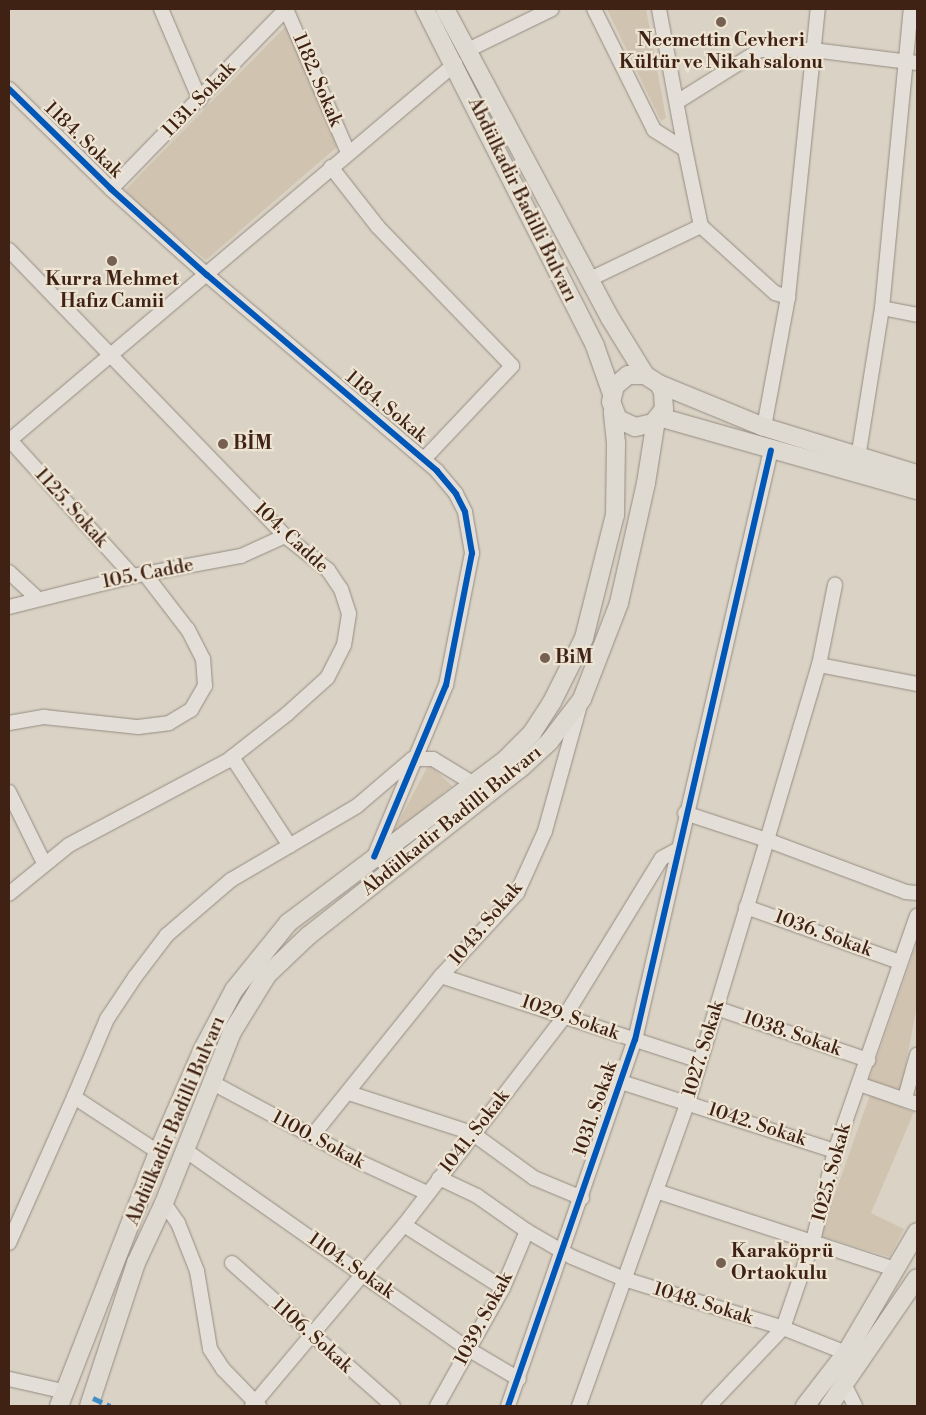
<!DOCTYPE html>
<html>
<head>
<meta charset="utf-8">
<style>
  body { margin:0 }
  #map { position:relative; width:926px; height:1415px; overflow:hidden; background:#dad2c4; font-family:"Libre Bodoni",serif }
  div>[style] { position:absolute }
  .green>* { inset:0; background:#d0c3b0 }
  .roads { filter:drop-shadow(0 0 1px #948c82) drop-shadow(0 0 1px #948c82) }
  .minor>* { height:14px; margin:-7px; padding:0 7px; transform-origin:7px; border-radius:7px; background:#e3dfd8 }
  .major>* { height:18px; margin:-9px; padding:0 9px; transform-origin:9px; border-radius:9px; background:#dedad1 }
  .quiet>* { height:5px; margin-top:-2.5px; transform-origin:0; background:repeating-linear-gradient(90deg,#3f8ec8 0 10px,transparent 0 15px) }
  .cycleway>* { height:6px; margin:-3px; padding:0 3px; transform-origin:3px; border-radius:3px; background:#0057b8 }
  .dots>* { width:14px; height:14px; translate:-50% -50%; box-sizing:border-box; border:2px solid #ede4d3; border-radius:50% }
  span { translate:-50% -50%; white-space:nowrap; text-align:center; line-height:1.15; -webkit-text-stroke:4.5px #ede4d3; paint-order:stroke }
  .poi-label { font-size:19px; color:#402215; font-weight:700 }
  .left { translate:0 -50%; text-align:left }
  .street-label { font-size:19px; color:#402215 }
  .frame { position:absolute; inset:0; border:10px solid #402215; pointer-events:none }
</style>
</head>
<body>
<div id="map">
  <div class="green">
    <div style="clip-path:polygon(607px 9px,646px 9px,666px 118px,661px 121px)"></div>
    <div style="clip-path:polygon(287px 25px,337px 147px,206px 260px,152px 217px,125px 190px)"></div>
    <div style="clip-path:polygon(429px 764px,452px 786px,391px 836px)"></div>
    <div style="clip-path:polygon(917px 943px,917px 1005px,901px 1090px,869px 1080px)"></div>
    <div style="clip-path:polygon(870px 1095px,914px 1112px,871px 1213px,904px 1229px,890px 1257px,820px 1236px)"></div>
  </div>
  <div class="roads">
    <div class="minor">
      <div style="left:161px;top:9px;width:99px;rotate:66.8deg"></div>
      <div style="left:286px;top:9px;width:156px;rotate:66.6deg"></div>
      <div style="left:594px;top:9px;width:135px;rotate:63.6deg"></div>
      <div style="left:654px;top:130px;width:36px;rotate:32deg"></div>
      <div style="left:685px;top:149px;width:79px;rotate:78.3deg"></div>
      <div style="left:701px;top:226px;width:100px;rotate:42.2deg"></div>
      <div style="left:775px;top:293px;width:14px;rotate:17deg"></div>
      <div style="left:659px;top:9px;width:142px;rotate:79.5deg"></div>
      <div style="left:468px;top:50px;width:93px;rotate:-26deg"></div>
      <div style="left:9px;top:89px;width:143px;rotate:44.4deg"></div>
      <div style="left:111px;top:189px;width:129px;rotate:41.9deg"></div>
      <div style="left:207px;top:275px;width:302px;rotate:40.4deg"></div>
      <div style="left:437px;top:471px;width:30px;rotate:50deg"></div>
      <div style="left:456px;top:494px;width:20px;rotate:63deg"></div>
      <div style="left:465px;top:512px;width:42px;rotate:80.3deg"></div>
      <div style="left:472px;top:553px;width:135px;rotate:101.1deg"></div>
      <div style="left:446px;top:685px;width:186px;rotate:112.7deg"></div>
      <div style="left:677px;top:102px;width:98px;rotate:-32.1deg"></div>
      <div style="left:760px;top:50px;width:53px"></div>
      <div style="left:813px;top:50px;width:105px;rotate:7.1deg"></div>
      <div style="left:331px;top:167px;width:76px;rotate:51.9deg"></div>
      <div style="left:378px;top:227px;width:193px;rotate:46deg"></div>
      <div style="left:512px;top:366px;width:128px;rotate:133.4deg"></div>
      <div style="left:111px;top:189px;width:251px;rotate:-45.8deg"></div>
      <div style="left:9px;top:250px;width:397px;rotate:46deg"></div>
      <div style="left:285px;top:536px;width:55px;rotate:38.3deg"></div>
      <div style="left:328px;top:570px;width:23px;rotate:56deg"></div>
      <div style="left:341px;top:589px;width:26px;rotate:72deg"></div>
      <div style="left:349px;top:614px;width:31px;rotate:99deg"></div>
      <div style="left:344px;top:645px;width:37px;rotate:117deg"></div>
      <div style="left:327px;top:678px;width:54px;rotate:138deg"></div>
      <div style="left:287px;top:714px;width:76px;rotate:141.9deg"></div>
      <div style="left:227px;top:761px;width:179px;rotate:152deg"></div>
      <div style="left:69px;top:845px;width:77px;rotate:140.8deg"></div>
      <div style="left:590px;top:279px;width:123px;rotate:-25.5deg"></div>
      <div style="left:882px;top:308px;width:36px;rotate:11deg"></div>
      <div style="left:764px;top:427px;width:132px;rotate:-79.5deg"></div>
      <div style="left:788px;top:297px;width:290px;rotate:-84.1deg"></div>
      <div style="left:9px;top:439px;width:185px;rotate:47.9deg"></div>
      <div style="left:10px;top:440px;width:583px;rotate:-40.2deg"></div>
      <div style="left:858px;top:458px;width:152px;rotate:-80.9deg"></div>
      <div style="left:882px;top:308px;width:300px;rotate:-84.5deg"></div>
      <div style="left:9px;top:572px;width:38px;rotate:43deg"></div>
      <div style="left:9px;top:607px;width:128px;rotate:-14deg"></div>
      <div style="left:133px;top:576px;width:110px;rotate:-10.5deg"></div>
      <div style="left:241px;top:556px;width:48px;rotate:-24.4deg"></div>
      <div style="left:819px;top:665px;width:100px;rotate:11deg"></div>
      <div style="left:9px;top:723px;width:36px;rotate:-10deg"></div>
      <div style="left:44px;top:717px;width:95px;rotate:6.1deg"></div>
      <div style="left:138px;top:727px;width:31px;rotate:-7deg"></div>
      <div style="left:169px;top:723px;width:26px;rotate:-31deg"></div>
      <div style="left:191px;top:710px;width:28px;rotate:-60deg"></div>
      <div style="left:205px;top:686px;width:27px;rotate:-94deg"></div>
      <div style="left:203px;top:659px;width:33px;rotate:-117deg"></div>
      <div style="left:188px;top:630px;width:71px;rotate:-127.5deg"></div>
      <div style="left:232px;top:757px;width:106px;rotate:56.9deg"></div>
      <div style="left:9px;top:792px;width:79px;rotate:63.8deg"></div>
      <div style="left:685px;top:813px;width:86px;rotate:18.2deg"></div>
      <div style="left:767px;top:840px;width:183px;rotate:-73.5deg"></div>
      <div style="left:819px;top:665px;width:82px;rotate:-78.7deg"></div>
      <div style="left:746px;top:907px;width:164px;rotate:19.7deg"></div>
      <div style="left:441px;top:976px;width:272px;rotate:18.2deg"></div>
      <div style="left:716px;top:1008px;width:161px;rotate:18.9deg"></div>
      <div style="left:211px;top:1082px;width:169px;rotate:28.2deg"></div>
      <div style="left:360px;top:1162px;width:74px;rotate:24.8deg"></div>
      <div style="left:621px;top:1082px;width:225px;rotate:17.9deg"></div>
      <div style="left:859px;top:1084px;width:61px;rotate:19deg"></div>
      <div style="left:349px;top:1093px;width:129px;rotate:18deg"></div>
      <div style="left:472px;top:1133px;width:77px;rotate:36deg"></div>
      <div style="left:534px;top:1178px;width:52px;rotate:22.6deg"></div>
      <div style="left:74px;top:1097px;width:85px;rotate:-67.1deg"></div>
      <div style="left:107px;top:1019px;width:50px;rotate:-56.3deg"></div>
      <div style="left:135px;top:977px;width:53px;rotate:-52.7deg"></div>
      <div style="left:167px;top:935px;width:84px;rotate:-40.7deg"></div>
      <div style="left:231px;top:880px;width:146px;rotate:-30.4deg"></div>
      <div style="left:357px;top:806px;width:72px;rotate:-40.5deg"></div>
      <div style="left:412px;top:759px;width:21px"></div>
      <div style="left:433px;top:759px;width:48px;rotate:31.4deg"></div>
      <div style="left:905px;top:1098px;width:45px;rotate:-74.4deg"></div>
      <div style="left:313px;top:1135px;width:204px;rotate:-51.2deg"></div>
      <div style="left:441px;top:976px;width:113px;rotate:-47.5deg"></div>
      <div style="left:517px;top:893px;width:68px;rotate:-65.7deg"></div>
      <div style="left:545px;top:831px;width:131px;rotate:-74.5deg"></div>
      <div style="left:185px;top:1150px;width:346px;rotate:35.1deg"></div>
      <div style="left:468px;top:1349px;width:59px;rotate:30.5deg"></div>
      <div style="left:439px;top:1178px;width:42px;rotate:25.3deg"></div>
      <div style="left:477px;top:1196px;width:61px;rotate:35deg"></div>
      <div style="left:527px;top:1231px;width:52px;rotate:30deg"></div>
      <div style="left:572px;top:1257px;width:56px;rotate:22.9deg"></div>
      <div style="left:624px;top:1279px;width:166px;rotate:17.1deg"></div>
      <div style="left:783px;top:1328px;width:68px;rotate:21.6deg"></div>
      <div style="left:656px;top:1191px;width:251px;rotate:18.1deg"></div>
      <div style="left:164px;top:1203px;width:24px;rotate:55deg"></div>
      <div style="left:178px;top:1223px;width:52px;rotate:68.4deg"></div>
      <div style="left:197px;top:1271px;width:79px;rotate:80.5deg"></div>
      <div style="left:210px;top:1349px;width:24px;rotate:57deg"></div>
      <div style="left:223px;top:1369px;width:52px;rotate:45.8deg"></div>
      <div style="left:404px;top:1225px;width:117px;rotate:32.5deg"></div>
      <div style="left:9px;top:1243px;width:160px;rotate:-66deg"></div>
      <div style="left:74px;top:1097px;width:100px;rotate:33.2deg"></div>
      <div style="left:232px;top:1263px;width:215px;rotate:41.6deg"></div>
      <div style="left:9px;top:1379px;width:58px;rotate:12.8deg"></div>
      <div style="left:845px;top:1386px;width:22px;rotate:63deg"></div>
      <div style="left:252px;top:1406px;width:236px;rotate:-50deg"></div>
      <div style="left:404px;top:1225px;width:264px;rotate:-52.4deg"></div>
      <div style="left:565px;top:1016px;width:185px;rotate:-58.5deg"></div>
      <div style="left:662px;top:858px;width:17px;rotate:-28deg"></div>
      <div style="left:437px;top:1406px;width:135px;rotate:-60.8deg"></div>
      <div style="left:503px;top:1288px;width:62px;rotate:-67.2deg"></div>
      <div style="left:508px;top:1406px;width:387px;rotate:-70.9deg"></div>
      <div style="left:635px;top:1040px;width:605px;rotate:-77.02deg"></div>
      <div style="left:579px;top:1406px;width:323px;rotate:-70.3deg"></div>
      <div style="left:688px;top:1102px;width:274px;rotate:-73.2deg"></div>
      <div style="left:767px;top:840px;width:148px;rotate:20.5deg"></div>
      <div style="left:906px;top:892px;width:11px;rotate:5deg"></div>
      <div style="left:709px;top:1406px;width:108px;rotate:-46.5deg"></div>
      <div style="left:783px;top:1328px;width:92px;rotate:-71deg"></div>
      <div style="left:813px;top:1241px;width:93px;rotate:-76.3deg"></div>
      <div style="left:835px;top:1151px;width:249px;rotate:-70.8deg"></div>
    </div>
    <div class="major">
      <div style="left:425px;top:9px;width:377px;rotate:63.2deg"></div>
      <div style="left:595px;top:346px;width:51px;rotate:70.5deg"></div>
      <div style="left:445px;top:9px;width:350px;rotate:61.9deg"></div>
      <div style="left:610px;top:318px;width:67px;rotate:58.4deg"></div>
      <div style="left:659px;top:384px;width:9px;rotate:63deg"></div>
      <div style="left:663px;top:392px;width:17px;rotate:87deg"></div>
      <div style="left:664px;top:409px;width:18px;rotate:128deg"></div>
      <div style="left:653px;top:423px;width:18px;rotate:167deg"></div>
      <div style="left:635px;top:427px;width:19px;rotate:-155deg"></div>
      <div style="left:618px;top:419px;width:18px;rotate:-112deg"></div>
      <div style="left:611px;top:402px;width:16px;rotate:-76deg"></div>
      <div style="left:615px;top:386px;width:17px;rotate:-40deg"></div>
      <div style="left:628px;top:375px;width:17px"></div>
      <div style="left:645px;top:375px;width:17px;rotate:33deg"></div>
      <div style="left:659px;top:384px;width:113px;rotate:22.3deg"></div>
      <div style="left:764px;top:427px;width:160px;rotate:17.1deg"></div>
      <div style="left:659px;top:417px;width:268px;rotate:15.8deg"></div>
      <div style="left:59px;top:1406px;width:273px;rotate:-68.7deg"></div>
      <div style="left:158px;top:1152px;width:112px;rotate:-66.4deg"></div>
      <div style="left:203px;top:1049px;width:67px;rotate:-62.3deg"></div>
      <div style="left:234px;top:990px;width:86px;rotate:-51.1deg"></div>
      <div style="left:288px;top:923px;width:270px;rotate:-36.9deg"></div>
      <div style="left:504px;top:761px;width:40px;rotate:-45deg"></div>
      <div style="left:532px;top:733px;width:37px;rotate:-57deg"></div>
      <div style="left:552px;top:702px;width:72px;rotate:-63.4deg"></div>
      <div style="left:584px;top:638px;width:127px;rotate:-75.9deg"></div>
      <div style="left:615px;top:515px;width:72px;rotate:-89.2deg"></div>
      <div style="left:616px;top:443px;width:31px;rotate:-96deg"></div>
      <div style="left:89px;top:1406px;width:151px;rotate:-71.8deg"></div>
      <div style="left:136px;top:1263px;width:66px;rotate:-65deg"></div>
      <div style="left:164px;top:1203px;width:184px;rotate:-68.3deg"></div>
      <div style="left:232px;top:1032px;width:67px;rotate:-58.4deg"></div>
      <div style="left:267px;top:975px;width:57px;rotate:-43.6deg"></div>
      <div style="left:308px;top:936px;width:271px;rotate:-38.3deg"></div>
      <div style="left:521px;top:768px;width:38px;rotate:-43deg"></div>
      <div style="left:549px;top:742px;width:54px;rotate:-52.5deg"></div>
      <div style="left:582px;top:699px;width:103px;rotate:-68.9deg"></div>
      <div style="left:619px;top:603px;width:123px;rotate:-77.3deg"></div>
      <div style="left:646px;top:483px;width:64px;rotate:-81deg"></div>
      <div style="left:805px;top:1406px;width:67px;rotate:-52.3deg"></div>
      <div style="left:846px;top:1353px;width:140px;rotate:-59.6deg"></div>
      <div style="left:829px;top:1406px;width:155px;rotate:-55.5deg"></div>
    </div>
  </div>
  <div class="quiet">
    <div style="left:93px;top:1398px;width:19px;rotate:25deg"></div>
  </div>
  <div class="cycleway">
    <div style="left:9px;top:89px;width:143px;rotate:44.4deg"></div>
    <div style="left:111px;top:189px;width:129px;rotate:41.9deg"></div>
    <div style="left:207px;top:275px;width:302px;rotate:40.4deg"></div>
    <div style="left:437px;top:471px;width:30px;rotate:50deg"></div>
    <div style="left:456px;top:494px;width:20px;rotate:63deg"></div>
    <div style="left:465px;top:512px;width:42px;rotate:80.3deg"></div>
    <div style="left:472px;top:553px;width:135px;rotate:101.1deg"></div>
    <div style="left:446px;top:685px;width:186px;rotate:112.7deg"></div>
    <div style="left:508px;top:1406px;width:387px;rotate:-70.9deg"></div>
    <div style="left:635px;top:1040px;width:605px;rotate:-77.02deg"></div>
  </div>
  <div class="dots">
    <div style="left:721px;top:22px;background:#766052"></div>
    <div style="left:112px;top:261px;background:#766052"></div>
    <div style="left:223px;top:444px;background:#766052"></div>
    <div style="left:545px;top:658px;background:#766052"></div>
    <div style="left:721px;top:1263px;background:#766052"></div>
  </div>
  <div class="poi-label">
    <span style="left:721px;top:52px">Necmettin Cevheri<br>Kültür ve Nikah salonu</span>
    <span style="left:112px;top:291px">Kurra Mehmet<br>Hafız Camii</span>
    <span class="left" style="left:233px;top:444px">BİM</span>
    <span class="left" style="left:555px;top:658px">BiM</span>
    <span class="left" style="left:731px;top:1263px">Karaköprü<br>Ortaokulu</span>
  </div>
  <div class="street-label">
    <span style="left:317px;top:80px;rotate:67deg">1182. Sokak</span>
    <span style="left:199px;top:100px;rotate:-46deg">1131. Sokak</span>
    <span style="left:83px;top:140px;rotate:44deg">1184. Sokak</span>
    <span style="left:522px;top:200px;rotate:64deg">Abdülkadir Badilli Bulvarı</span>
    <span style="left:386px;top:407px;rotate:40deg">1184. Sokak</span>
    <span style="left:71px;top:508px;rotate:48deg">1125. Sokak</span>
    <span style="left:291px;top:538px;rotate:43deg">104. Cadde</span>
    <span style="left:148px;top:574px;rotate:-11deg">105. Cadde</span>
    <span style="left:452px;top:821px;rotate:-39deg">Abdülkadir Badilli Bulvarı</span>
    <span style="left:486px;top:924px;rotate:-50deg">1043. Sokak</span>
    <span style="left:823px;top:934px;rotate:20deg">1036. Sokak</span>
    <span style="left:570px;top:1018px;rotate:19deg">1029. Sokak</span>
    <span style="left:792px;top:1034px;rotate:19deg">1038. Sokak</span>
    <span style="left:704px;top:1049px;rotate:-73deg">1027. Sokak</span>
    <span style="left:596px;top:1109px;rotate:-71deg">1031. Sokak</span>
    <span style="left:176px;top:1121px;rotate:-67deg">Abdülkadir Badilli Bulvarı</span>
    <span style="left:757px;top:1125px;rotate:18deg">1042. Sokak</span>
    <span style="left:475px;top:1132px;rotate:-52deg">1041. Sokak</span>
    <span style="left:318px;top:1140px;rotate:28deg">1100. Sokak</span>
    <span style="left:832px;top:1173px;rotate:-75deg">1025. Sokak</span>
    <span style="left:351px;top:1266px;rotate:35deg">1104. Sokak</span>
    <span style="left:703px;top:1304px;rotate:17deg">1048. Sokak</span>
    <span style="left:484px;top:1319px;rotate:-62deg">1039. Sokak</span>
    <span style="left:312px;top:1336px;rotate:42deg">1106. Sokak</span>
  </div>
  <div class="frame"></div>
</div>
</body>
</html>
